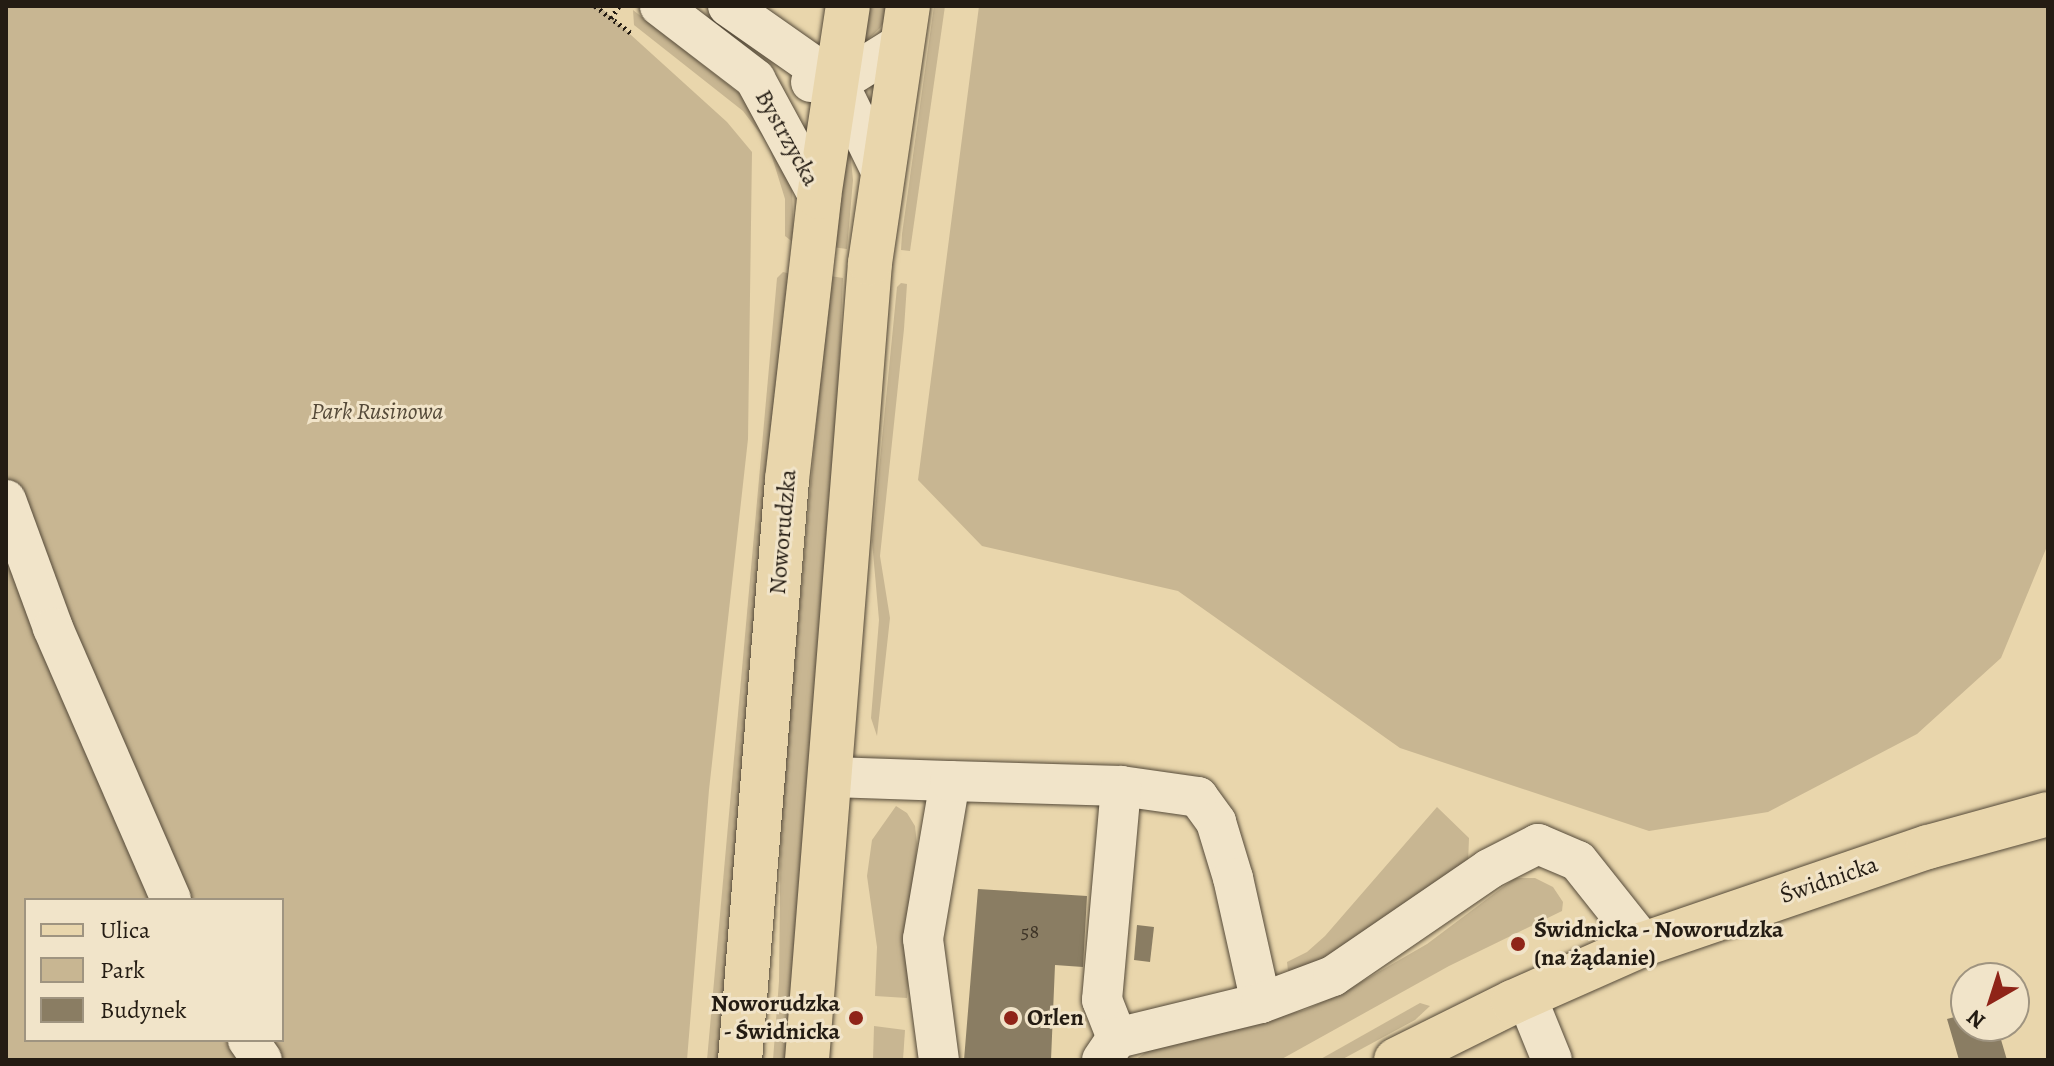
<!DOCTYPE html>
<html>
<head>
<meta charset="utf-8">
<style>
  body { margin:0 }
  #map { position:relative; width:2054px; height:1066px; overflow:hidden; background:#e9d6ac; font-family:Alegreya,serif }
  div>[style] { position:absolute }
  .green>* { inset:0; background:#c8b692 }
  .building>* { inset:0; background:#8a7d63 }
  .path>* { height:5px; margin-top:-2.5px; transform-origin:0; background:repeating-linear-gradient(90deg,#241c13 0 2px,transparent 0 6px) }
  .roads { filter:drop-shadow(0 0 2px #554a39) drop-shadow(0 0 2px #554a39) }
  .minor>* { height:40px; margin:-20px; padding:0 20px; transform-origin:20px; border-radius:20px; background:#f1e4c9 }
  .major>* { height:44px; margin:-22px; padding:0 22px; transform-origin:22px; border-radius:22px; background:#e9d6ac }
  .dots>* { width:22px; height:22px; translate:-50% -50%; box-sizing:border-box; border:4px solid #f1e4c9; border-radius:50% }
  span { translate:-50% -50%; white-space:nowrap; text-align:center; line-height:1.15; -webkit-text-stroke:6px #f1e4c9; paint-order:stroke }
  .number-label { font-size:20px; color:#3e3427 }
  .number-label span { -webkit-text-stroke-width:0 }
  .street-label { font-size:24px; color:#241c13 }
  .park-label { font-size:24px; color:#554a39; font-style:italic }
  .poi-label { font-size:24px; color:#241c13; font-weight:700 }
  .left { translate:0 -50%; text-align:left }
  .right { translate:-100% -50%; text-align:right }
  .frame { position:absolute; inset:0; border:8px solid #241c13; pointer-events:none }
  .legend { position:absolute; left:24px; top:898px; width:260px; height:144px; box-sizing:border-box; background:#f1e4c9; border:2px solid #9f9480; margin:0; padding:10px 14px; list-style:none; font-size:24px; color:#241c13 }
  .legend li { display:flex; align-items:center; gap:16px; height:40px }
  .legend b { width:40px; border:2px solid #9f9480 }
  .north { position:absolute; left:1950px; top:962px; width:80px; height:80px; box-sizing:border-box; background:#f1e4c9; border:2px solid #9f9480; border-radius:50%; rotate:219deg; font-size:22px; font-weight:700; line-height:32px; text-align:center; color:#241c13 }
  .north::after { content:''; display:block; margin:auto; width:28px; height:36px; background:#8f2418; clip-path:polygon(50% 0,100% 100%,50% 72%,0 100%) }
</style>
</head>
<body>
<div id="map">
  <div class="green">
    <div style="clip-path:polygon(evenodd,6px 6px,599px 6px,727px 122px,752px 152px,748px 439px,709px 790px,687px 1060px,6px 1060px,6px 6px,26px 900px,282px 900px,282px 1040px,26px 1040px,26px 900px)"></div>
    <div style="clip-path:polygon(865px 6px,894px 6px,880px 28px,861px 46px)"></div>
    <div style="clip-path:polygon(934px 6px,945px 6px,910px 251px,901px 250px,902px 234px)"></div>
    <div style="clip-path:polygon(979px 6px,2048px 6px,2048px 544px,2001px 658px,1917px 734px,1768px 812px,1649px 831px,1400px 748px,1178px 591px,982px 546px,918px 480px)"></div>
    <div style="clip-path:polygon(633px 10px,745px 98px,792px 185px,794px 243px,785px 236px,785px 199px,768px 144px,743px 111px,634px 25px)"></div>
    <div style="clip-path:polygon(844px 149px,850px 150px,853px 180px,847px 249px,832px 247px)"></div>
    <div style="clip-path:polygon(783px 272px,791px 274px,719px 1060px,707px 1060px,777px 278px)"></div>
    <div style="clip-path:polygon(830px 276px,843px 278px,836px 444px,788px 1060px,773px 1060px,779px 981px,781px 805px)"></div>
    <div style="clip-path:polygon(901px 283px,907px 284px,904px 329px,880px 556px,890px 618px,877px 736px,871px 718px,879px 620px,872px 541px,897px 287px)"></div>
    <div style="clip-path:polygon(896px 806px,907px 813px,915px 826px,917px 844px,907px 998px,875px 996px,877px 947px,867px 876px,872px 840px)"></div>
    <div style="clip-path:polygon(1437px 807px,1469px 838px,1468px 864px,1345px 954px,1300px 971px,1288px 971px,1287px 962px,1307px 952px,1325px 936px)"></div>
    <div style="clip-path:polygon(1515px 878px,1535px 878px,1553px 887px,1563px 902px,1562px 911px,1449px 966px,1280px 1060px,1135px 1060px,1153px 1047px,1305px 1010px,1344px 992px,1427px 944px)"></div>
    <div style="clip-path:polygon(1420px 1003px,1430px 1006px,1415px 1020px,1341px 1060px,1319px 1060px)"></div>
    <div style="clip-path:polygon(874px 1026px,905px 1030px,903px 1060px,873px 1060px)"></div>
  </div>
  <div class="building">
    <div style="clip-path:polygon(978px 889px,1087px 896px,1083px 967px,1055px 965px,1051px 1060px,964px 1060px)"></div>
    <div style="clip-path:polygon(1137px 925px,1154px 927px,1150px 962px,1134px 960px)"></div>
    <div style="clip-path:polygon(1966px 1014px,1966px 1026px,1997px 1026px,2007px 1060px,1959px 1060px,1947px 1019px)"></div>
  </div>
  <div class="path">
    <div style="left:595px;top:6px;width:45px;rotate:36.9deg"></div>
    <div style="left:611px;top:18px;width:14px;rotate:-56deg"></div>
  </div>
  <div class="roads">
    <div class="minor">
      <div style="left:660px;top:6px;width:120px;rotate:37.5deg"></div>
      <div style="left:755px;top:79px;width:134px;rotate:61.5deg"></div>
      <div style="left:728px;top:6px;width:134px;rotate:35deg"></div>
      <div style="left:838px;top:83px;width:100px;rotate:63.9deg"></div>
      <div style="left:811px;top:82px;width:27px;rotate:2deg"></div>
      <div style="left:838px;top:83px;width:75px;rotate:-32deg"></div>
      <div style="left:6px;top:500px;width:136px;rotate:69.8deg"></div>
      <div style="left:53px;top:628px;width:296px;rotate:66.5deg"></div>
      <div style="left:830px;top:777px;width:120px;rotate:1.9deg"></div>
      <div style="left:950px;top:781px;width:160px;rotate:99.7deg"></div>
      <div style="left:923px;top:939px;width:122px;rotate:82.5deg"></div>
      <div style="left:950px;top:781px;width:171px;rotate:1.7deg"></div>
      <div style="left:1121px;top:786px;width:78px;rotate:8.1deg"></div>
      <div style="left:1198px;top:797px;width:31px;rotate:54deg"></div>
      <div style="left:1216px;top:822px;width:59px;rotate:73.1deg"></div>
      <div style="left:1233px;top:878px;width:128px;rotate:77.4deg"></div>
      <div style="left:1526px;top:996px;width:69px;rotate:67.9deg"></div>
      <div style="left:1117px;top:1038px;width:41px;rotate:-111.5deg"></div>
      <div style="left:1102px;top:1000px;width:215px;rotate:-84.9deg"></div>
      <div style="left:248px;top:1040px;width:24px;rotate:55deg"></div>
      <div style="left:1102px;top:1060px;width:27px;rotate:-56deg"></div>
      <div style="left:1117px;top:1038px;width:148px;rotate:-13.7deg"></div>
      <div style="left:1261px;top:1003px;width:77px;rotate:-20.6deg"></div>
      <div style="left:1333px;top:976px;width:189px;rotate:-34.4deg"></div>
      <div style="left:1489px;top:869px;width:55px;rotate:-27deg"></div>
      <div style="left:1538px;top:844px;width:43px;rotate:23deg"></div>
      <div style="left:1578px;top:861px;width:106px;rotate:51.5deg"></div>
    </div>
    <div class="major">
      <div style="left:740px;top:1060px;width:582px;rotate:-85.37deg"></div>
      <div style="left:787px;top:480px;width:285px;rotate:-83.5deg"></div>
      <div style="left:819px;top:197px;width:193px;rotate:-81.4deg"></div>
      <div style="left:807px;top:1060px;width:799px;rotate:-85.48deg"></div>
      <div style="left:870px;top:263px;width:260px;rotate:-81.6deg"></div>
      <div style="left:1396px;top:1060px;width:131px;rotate:-26.4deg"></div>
      <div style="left:1513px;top:1002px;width:143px;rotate:-23.9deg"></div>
      <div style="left:1644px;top:944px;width:300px;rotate:-18.9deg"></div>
      <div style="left:1928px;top:847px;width:124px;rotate:-15.4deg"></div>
    </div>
  </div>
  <div class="dots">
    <div style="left:1518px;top:944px;background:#8f2418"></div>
    <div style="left:856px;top:1018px;background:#8f2418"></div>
    <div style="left:1011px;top:1018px;background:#8f2418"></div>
  </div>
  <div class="number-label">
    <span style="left:1030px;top:931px">58</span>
  </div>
  <div class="street-label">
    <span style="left:787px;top:138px;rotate:61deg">Bystrzycka</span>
    <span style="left:783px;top:532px;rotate:-85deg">Noworudzka</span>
    <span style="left:1829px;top:880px;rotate:-19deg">Świdnicka</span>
  </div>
  <div class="park-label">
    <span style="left:377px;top:412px">Park Rusinowa</span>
  </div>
  <div class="poi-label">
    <span class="left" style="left:1534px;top:944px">Świdnicka - Noworudzka<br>(na żądanie)</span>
    <span class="right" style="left:840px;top:1018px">Noworudzka<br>- Świdnicka</span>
    <span class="left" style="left:1027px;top:1018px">Orlen</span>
  </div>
  <div class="frame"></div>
  <ul class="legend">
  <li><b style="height:10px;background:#e9d6ac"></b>Ulica</li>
  <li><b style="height:22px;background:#c8b692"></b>Park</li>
  <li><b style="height:22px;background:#8a7d63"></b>Budynek</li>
  </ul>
  <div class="north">N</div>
</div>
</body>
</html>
